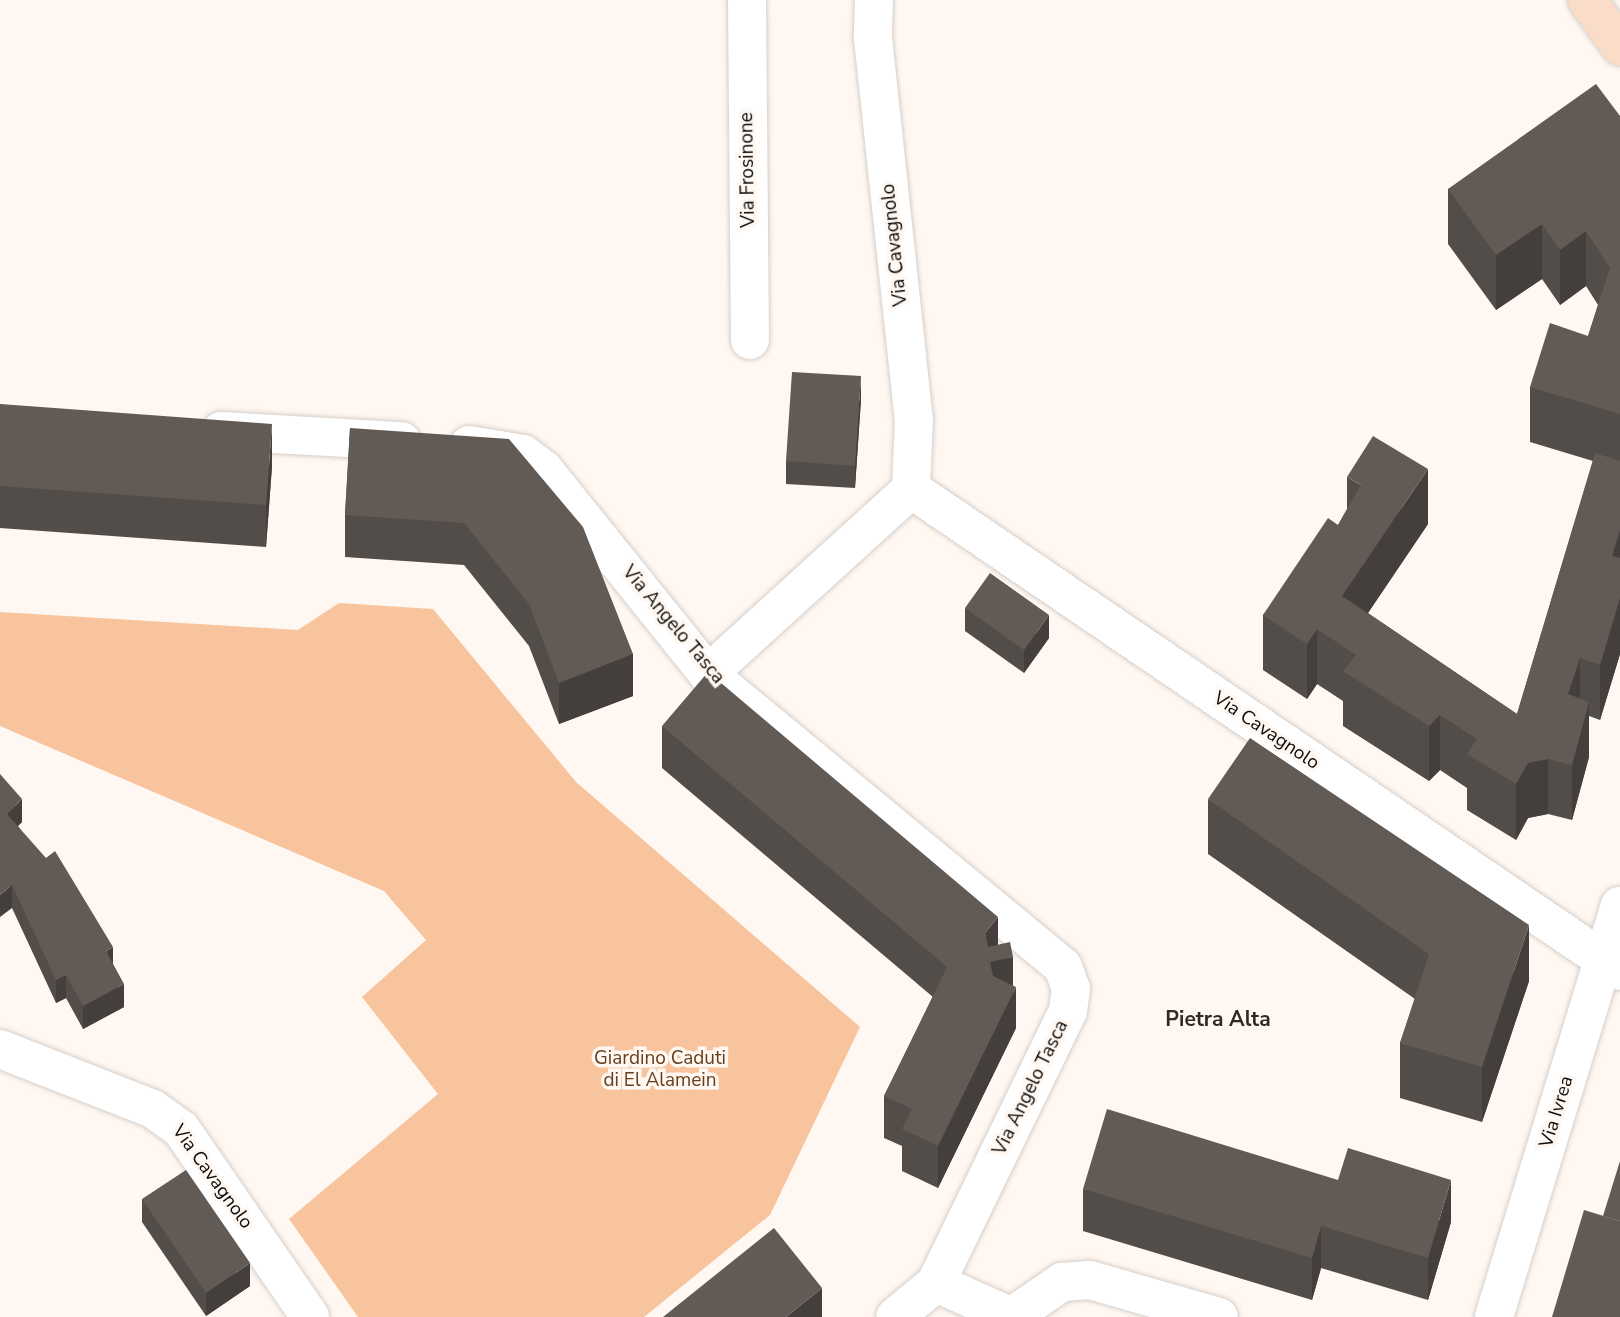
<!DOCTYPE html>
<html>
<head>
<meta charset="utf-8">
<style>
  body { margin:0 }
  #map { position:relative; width:1620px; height:1317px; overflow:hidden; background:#fff7f1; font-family:"Nunito Sans",sans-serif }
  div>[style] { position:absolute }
  .green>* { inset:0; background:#f7c49d }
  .roads { filter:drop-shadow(0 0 2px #d6cfc9) drop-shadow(0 0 2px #d6cfc9) }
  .minor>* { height:38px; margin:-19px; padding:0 19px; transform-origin:19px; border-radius:19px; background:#fff }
  .major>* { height:38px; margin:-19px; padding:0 19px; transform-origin:19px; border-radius:19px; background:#f9ddc8 }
  .wall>* { inset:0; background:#534d49 }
  .shaded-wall>* { inset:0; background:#443f3c }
  .building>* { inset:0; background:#615a55 }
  span { translate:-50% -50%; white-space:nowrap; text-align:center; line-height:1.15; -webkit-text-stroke:7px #fff7f1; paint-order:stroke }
  .street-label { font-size:19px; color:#0d0b09 }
  .park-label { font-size:19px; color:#663e1b }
  .neighbourhood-label { font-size:21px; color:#302a26; font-weight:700 }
</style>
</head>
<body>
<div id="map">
  <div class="green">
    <div style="clip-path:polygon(339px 603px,433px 609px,576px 782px,860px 1027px,770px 1215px,644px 1317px,358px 1317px,289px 1219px,438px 1094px,362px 997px,426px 940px,384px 891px,0 726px,0 612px,298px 630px)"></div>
  </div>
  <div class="roads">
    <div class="minor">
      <div style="left:747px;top:0;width:340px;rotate:89.5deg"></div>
      <div style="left:874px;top:0;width:38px;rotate:92deg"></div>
      <div style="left:873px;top:38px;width:383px;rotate:83.9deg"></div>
      <div style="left:914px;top:419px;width:70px;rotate:92.5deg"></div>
      <div style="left:911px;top:489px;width:857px;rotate:34.21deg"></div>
      <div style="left:221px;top:431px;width:181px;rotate:3.2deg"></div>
      <div style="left:469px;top:445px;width:55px;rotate:9.5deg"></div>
      <div style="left:523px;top:454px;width:26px;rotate:37deg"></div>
      <div style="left:544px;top:470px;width:262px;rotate:51.2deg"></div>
      <div style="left:708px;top:674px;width:460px;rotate:39.5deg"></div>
      <div style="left:1063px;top:967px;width:23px;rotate:70deg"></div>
      <div style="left:1071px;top:989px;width:22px;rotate:98deg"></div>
      <div style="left:1068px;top:1011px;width:302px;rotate:115.9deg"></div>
      <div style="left:936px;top:1283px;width:53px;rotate:140.3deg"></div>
      <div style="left:708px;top:674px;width:275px;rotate:-42.3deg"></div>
      <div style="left:0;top:1049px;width:164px;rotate:21.4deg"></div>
      <div style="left:153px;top:1109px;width:34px;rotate:36deg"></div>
      <div style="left:181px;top:1129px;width:228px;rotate:55.5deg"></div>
      <div style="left:936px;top:1283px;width:83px;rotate:24.1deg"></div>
      <div style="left:1011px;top:1317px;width:62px;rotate:-34.5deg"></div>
      <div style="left:1062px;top:1282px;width:28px;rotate:-4deg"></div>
      <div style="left:1090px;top:1280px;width:134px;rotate:16deg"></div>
      <div style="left:1494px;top:1317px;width:430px;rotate:-73deg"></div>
    </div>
    <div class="major">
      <div style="left:1587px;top:0;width:57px;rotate:54.3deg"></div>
    </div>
  </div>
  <div class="wall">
    <div style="clip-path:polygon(1620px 116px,1620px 654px,1600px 720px,1589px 716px,1589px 757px,1572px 820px,1548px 814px,1528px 818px,1516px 840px,1467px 810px,1467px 788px,1440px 770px,1429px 781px,1343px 726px,1343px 701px,1317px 684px,1307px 699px,1263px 670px,1263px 615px,1338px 525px,1347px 509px,1347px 477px,1428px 524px,1368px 613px,1517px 714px,1593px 461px,1530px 442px,1530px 387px,1588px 336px,1598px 305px,1586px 286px,1560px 305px,1542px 279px,1496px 310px,1448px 244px,1448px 189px)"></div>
    <div style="clip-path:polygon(861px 399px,855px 488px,786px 484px,786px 461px)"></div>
    <div style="clip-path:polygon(0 404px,272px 466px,266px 547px,0 528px)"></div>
    <div style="clip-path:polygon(350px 428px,633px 654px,633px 696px,559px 724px,529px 646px,464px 565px,345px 557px,345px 515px)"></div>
    <div style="clip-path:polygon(965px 608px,1049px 638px,1024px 673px,965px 631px)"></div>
    <div style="clip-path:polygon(662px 726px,998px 945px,1013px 985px,1016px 1028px,938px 1188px,902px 1171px,902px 1146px,884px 1138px,884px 1096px,933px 997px,662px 768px)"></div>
    <div style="clip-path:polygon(0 774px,22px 822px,18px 826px,113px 964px,124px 1007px,83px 1029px,66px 998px,56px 1003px,12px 908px)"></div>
    <div style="clip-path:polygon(1208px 799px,1529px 981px,1482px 1122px,1400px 1098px,1400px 1043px,1415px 999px,1208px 854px)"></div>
    <div style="clip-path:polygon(1083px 1189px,1451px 1222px,1428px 1300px,1321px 1268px,1312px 1300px,1083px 1231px)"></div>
    <div style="clip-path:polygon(142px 1199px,250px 1286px,206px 1316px,142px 1222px)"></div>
  </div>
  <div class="shaded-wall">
    <div style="clip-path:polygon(1542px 224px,1542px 279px,1496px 310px,1496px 255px)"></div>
    <div style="clip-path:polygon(1586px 231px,1586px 286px,1560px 305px,1560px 250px)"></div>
    <div style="clip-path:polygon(861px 376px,861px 399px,855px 488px,855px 466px)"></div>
    <div style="clip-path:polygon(272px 424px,272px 466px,266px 547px,266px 505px)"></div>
    <div style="clip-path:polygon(1428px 469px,1428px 524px,1345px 647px,1342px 596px)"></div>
    <div style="clip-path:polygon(1620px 530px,1620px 585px,1612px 556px)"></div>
    <div style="clip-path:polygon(1620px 598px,1620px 654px,1600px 720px,1600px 665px)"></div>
    <div style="clip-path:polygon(1049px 615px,1049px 638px,1024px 673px,1024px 650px)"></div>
    <div style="clip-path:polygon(1317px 629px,1317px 684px,1307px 699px,1307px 644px)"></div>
    <div style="clip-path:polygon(633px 654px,633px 696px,559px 724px,559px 683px)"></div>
    <div style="clip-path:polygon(1580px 658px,1580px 713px,1568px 694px)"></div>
    <div style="clip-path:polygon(1589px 702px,1589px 757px,1572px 820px,1572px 765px)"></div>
    <div style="clip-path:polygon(1440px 715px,1440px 770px,1429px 781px,1429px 726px)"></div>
    <div style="clip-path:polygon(1548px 759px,1548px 814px,1528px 818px,1516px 840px,1516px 784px,1528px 763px)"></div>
    <div style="clip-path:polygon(22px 799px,22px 822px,7px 836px,7px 814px)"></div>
    <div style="clip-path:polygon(12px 885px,12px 908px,0 917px,0 895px)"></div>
    <div style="clip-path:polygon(998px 917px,998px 959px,1013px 957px,1013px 993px,1016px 987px,1016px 1028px,938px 1188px,938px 1146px,990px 1003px,985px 933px)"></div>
    <div style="clip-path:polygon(1529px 925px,1529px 981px,1482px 1122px,1482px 1067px)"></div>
    <div style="clip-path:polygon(113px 947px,113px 970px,106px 951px)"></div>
    <div style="clip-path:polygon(66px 975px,66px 998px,56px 1003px,56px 980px)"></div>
    <div style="clip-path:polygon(124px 984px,124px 1007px,83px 1029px,83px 1006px)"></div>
    <div style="clip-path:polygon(1451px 1180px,1451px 1222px,1428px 1300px,1428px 1258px)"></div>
    <div style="clip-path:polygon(1321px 1226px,1321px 1268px,1312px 1300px,1312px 1258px)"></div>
    <div style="clip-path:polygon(250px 1263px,250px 1286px,206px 1316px,206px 1293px)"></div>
    <div style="clip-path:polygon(822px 1288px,822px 1317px,786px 1317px)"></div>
  </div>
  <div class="building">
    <div style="clip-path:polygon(1596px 84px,1620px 116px,1620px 414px,1530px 387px,1550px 323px,1588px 336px,1610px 268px,1586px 231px,1560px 250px,1542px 224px,1496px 255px,1448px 189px)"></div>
    <div style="clip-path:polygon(792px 372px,861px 376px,855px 466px,786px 461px)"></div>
    <div style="clip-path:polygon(0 404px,272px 424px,266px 505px,0 486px)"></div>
    <div style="clip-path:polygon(350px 428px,509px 439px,583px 527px,633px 654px,559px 683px,529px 604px,464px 523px,345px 515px)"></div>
    <div style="clip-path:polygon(1373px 436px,1428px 469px,1342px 596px,1517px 714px,1595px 453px,1620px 461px,1620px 530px,1612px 556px,1620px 558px,1620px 598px,1600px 665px,1580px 658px,1568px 694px,1589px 702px,1572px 765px,1548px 759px,1528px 763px,1516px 784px,1467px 754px,1477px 739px,1440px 715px,1429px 726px,1343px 671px,1356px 655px,1317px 629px,1307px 644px,1263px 615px,1328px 518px,1338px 525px,1361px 485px,1347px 477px)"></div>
    <div style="clip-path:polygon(990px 573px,1049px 615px,1024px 650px,965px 608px)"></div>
    <div style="clip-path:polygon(708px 672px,998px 917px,985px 933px,988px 947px,1010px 942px,1013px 957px,990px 962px,993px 976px,1016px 987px,938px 1146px,902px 1129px,912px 1109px,884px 1096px,947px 967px,662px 726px)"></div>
    <div style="clip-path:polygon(1250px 738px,1529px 925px,1482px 1067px,1400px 1043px,1429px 954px,1208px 799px)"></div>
    <div style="clip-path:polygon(0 774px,22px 799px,7px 814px,46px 858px,55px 851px,113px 947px,106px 951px,124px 984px,83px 1006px,66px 975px,56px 980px,12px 885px,0 895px)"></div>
    <div style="clip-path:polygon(1107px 1109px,1338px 1180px,1348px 1148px,1451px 1180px,1428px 1258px,1321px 1226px,1312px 1258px,1083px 1189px)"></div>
    <div style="clip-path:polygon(1620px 1161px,1620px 1221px,1603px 1216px)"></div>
    <div style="clip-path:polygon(186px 1170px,250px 1263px,206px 1293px,142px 1199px)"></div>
    <div style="clip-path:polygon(1584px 1210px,1620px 1221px,1620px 1317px,1552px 1317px)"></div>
    <div style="clip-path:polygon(774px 1228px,822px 1288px,786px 1317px,663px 1317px)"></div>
  </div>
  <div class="street-label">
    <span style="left:748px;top:170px;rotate:-91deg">Via Frosinone</span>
    <span style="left:895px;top:245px;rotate:-96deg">Via Cavagnolo</span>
    <span style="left:673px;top:625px;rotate:50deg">Via Angelo Tasca</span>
    <span style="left:1266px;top:731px;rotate:34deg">Via Cavagnolo</span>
    <span style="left:1031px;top:1088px;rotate:-64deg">Via Angelo Tasca</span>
    <span style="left:1557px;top:1112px;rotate:-73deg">Via Ivrea</span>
    <span style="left:212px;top:1177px;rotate:54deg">Via Cavagnolo</span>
  </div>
  <div class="park-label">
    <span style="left:660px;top:1070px">Giardino Caduti<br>di El Alamein</span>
  </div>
  <div class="neighbourhood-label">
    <span style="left:1218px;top:1019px">Pietra Alta</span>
  </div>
</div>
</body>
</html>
